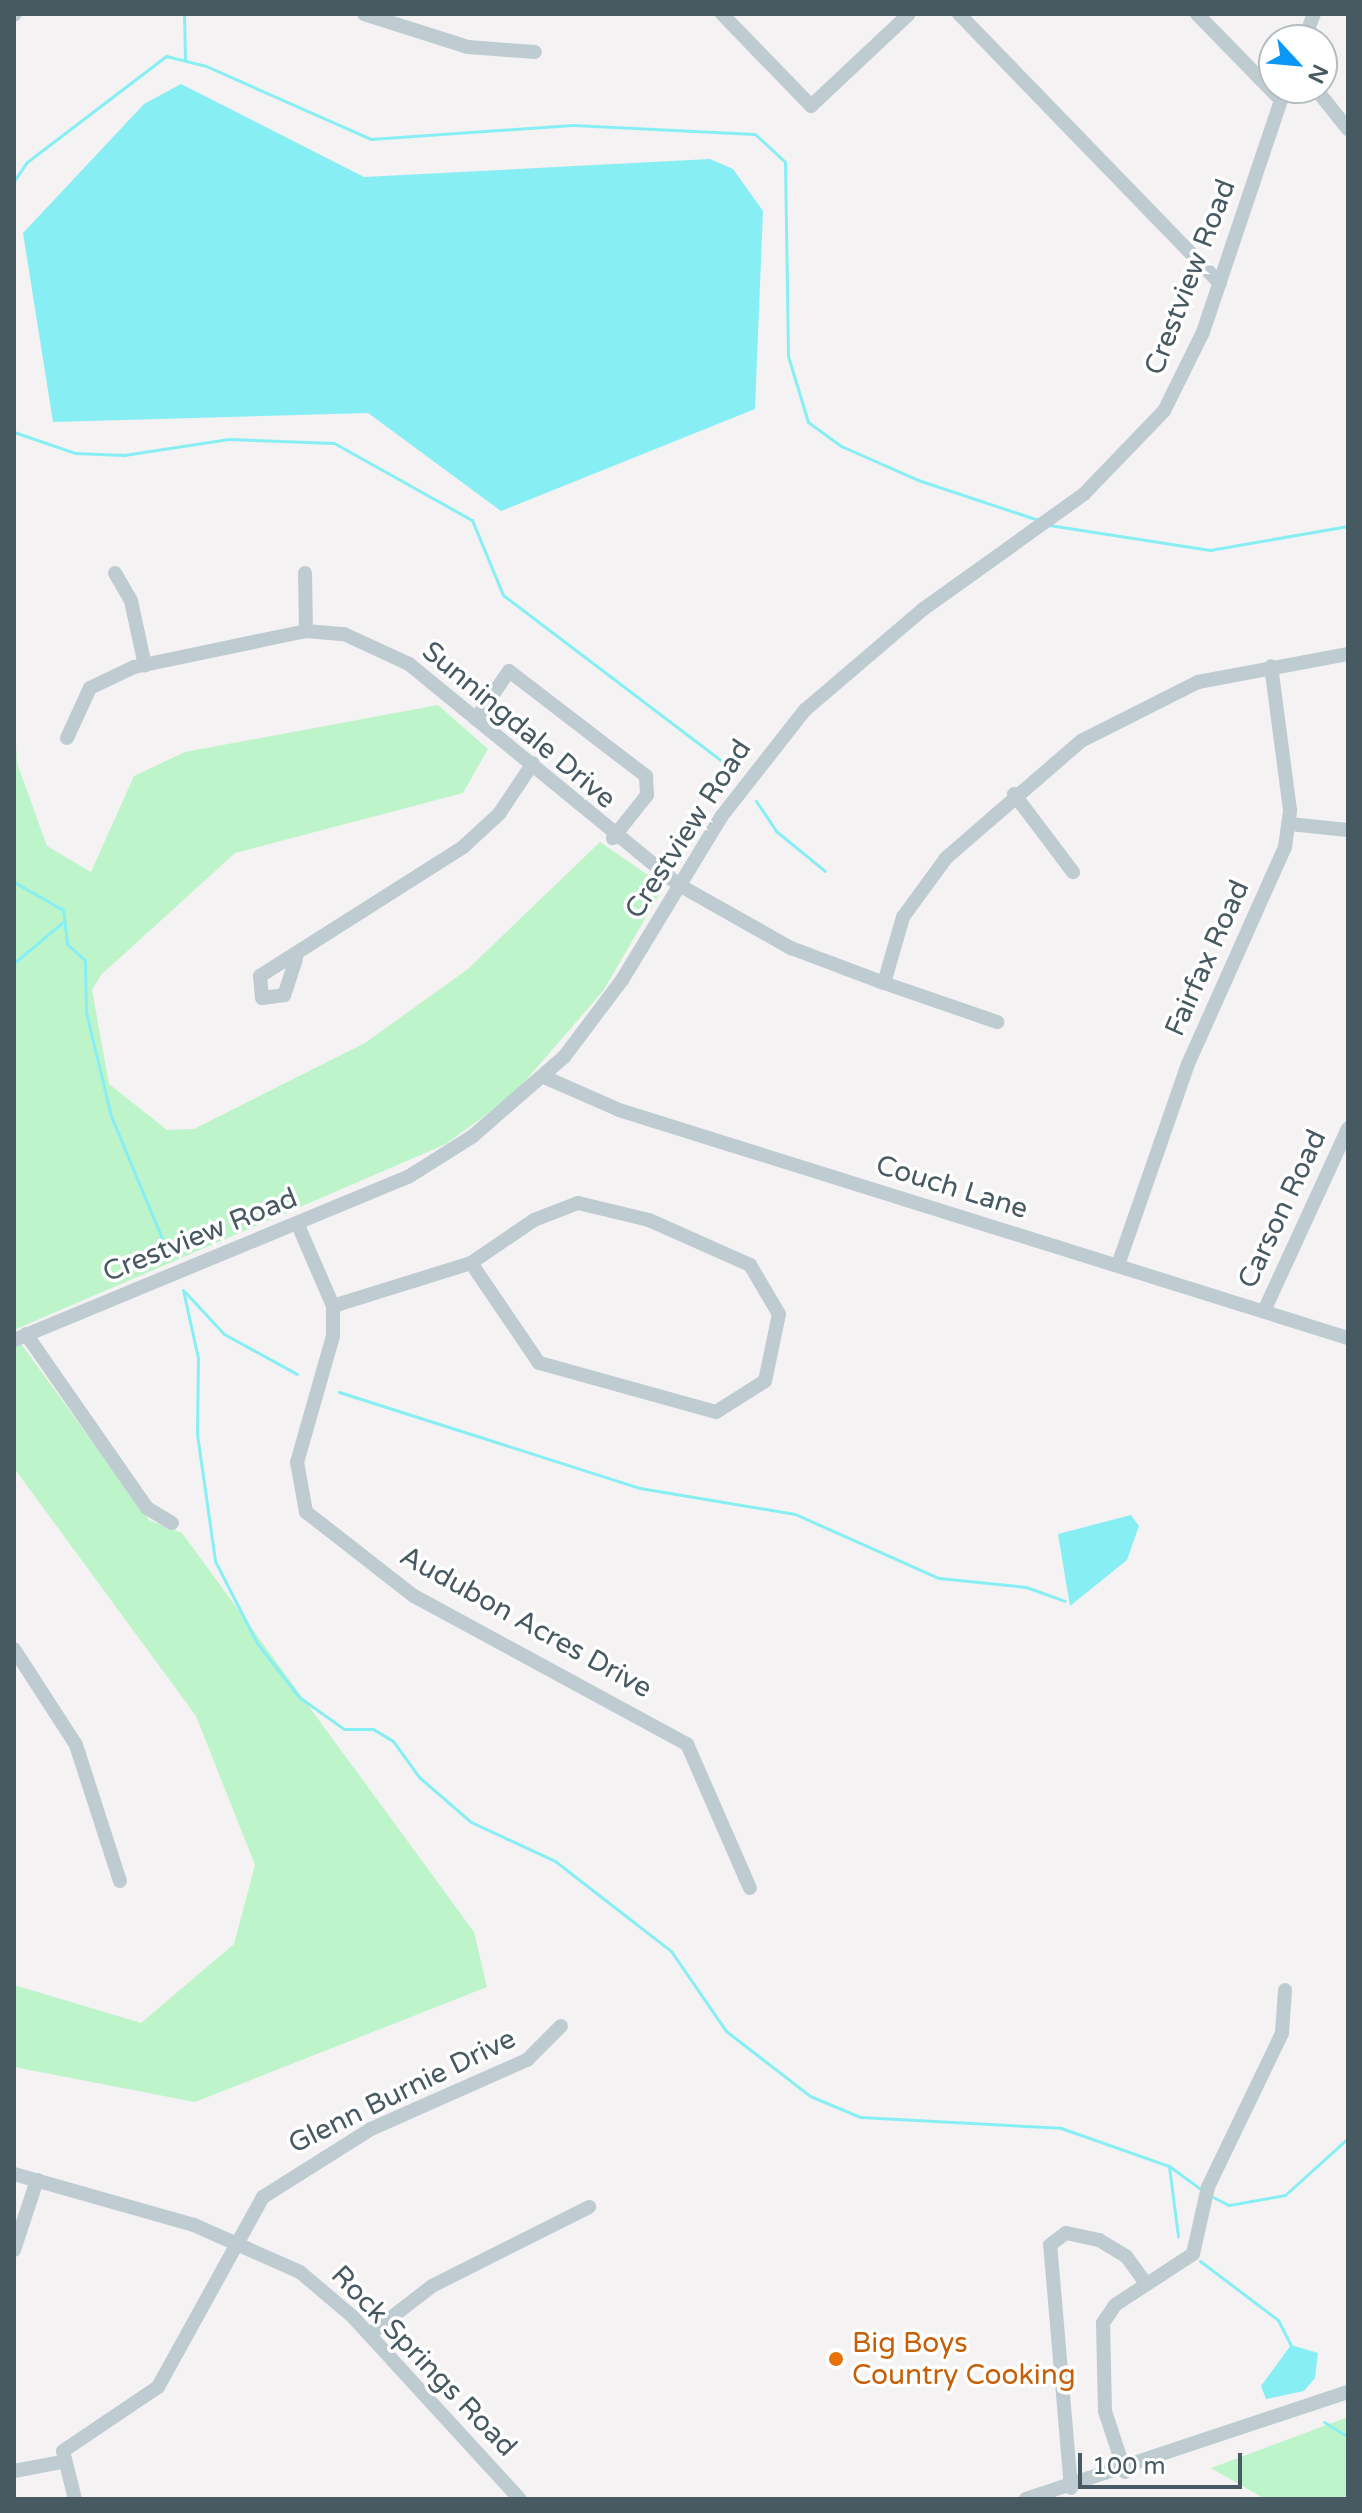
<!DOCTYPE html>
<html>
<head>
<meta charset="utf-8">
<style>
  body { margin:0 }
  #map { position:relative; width:1362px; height:2513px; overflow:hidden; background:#f4f2f2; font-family:"Varela Round",sans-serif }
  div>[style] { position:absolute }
  .green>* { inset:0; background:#bef4ca }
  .water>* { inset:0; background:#87eff4 }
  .stream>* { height:3px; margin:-1.5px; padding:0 1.5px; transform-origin:1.5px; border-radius:1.5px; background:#87eff4 }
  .minor>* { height:14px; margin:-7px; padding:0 7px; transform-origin:7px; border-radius:7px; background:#beccd2 }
  .dots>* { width:22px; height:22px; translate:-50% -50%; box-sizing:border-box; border:4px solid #fff; border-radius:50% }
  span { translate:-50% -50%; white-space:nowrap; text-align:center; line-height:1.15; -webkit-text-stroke:7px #fff; paint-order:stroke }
  .street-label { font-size:28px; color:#475961 }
  .food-label { font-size:28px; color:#c56008 }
  .left { translate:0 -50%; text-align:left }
  .frame { position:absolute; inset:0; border:16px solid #475961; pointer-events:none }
  .north { position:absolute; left:1258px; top:24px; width:80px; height:80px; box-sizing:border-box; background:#fff; border:2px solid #b5bdc0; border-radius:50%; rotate:116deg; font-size:22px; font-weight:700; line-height:32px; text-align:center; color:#475961 }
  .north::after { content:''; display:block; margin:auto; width:28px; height:36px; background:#0a97f6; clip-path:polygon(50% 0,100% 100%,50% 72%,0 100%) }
  .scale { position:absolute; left:1078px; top:2453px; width:164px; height:36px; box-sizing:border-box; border:4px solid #475961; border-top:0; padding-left:10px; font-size:24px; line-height:28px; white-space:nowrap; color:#475961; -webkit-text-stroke:6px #fff; paint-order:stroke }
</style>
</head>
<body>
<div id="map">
  <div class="green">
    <div style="clip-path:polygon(438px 705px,488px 749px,463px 793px,235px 853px,101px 975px,92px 990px,109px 1084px,167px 1130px,194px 1129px,365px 1043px,468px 969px,600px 842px,648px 875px,659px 895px,603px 991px,513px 1095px,446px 1144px,14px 1330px,14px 710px,17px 763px,47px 846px,91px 872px,134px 776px,185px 752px)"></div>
    <div style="clip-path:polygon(14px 1334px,149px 1520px,182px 1533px,474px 1932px,487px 1987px,195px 2102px,14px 2067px,14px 1985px,141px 2023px,234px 1944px,255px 1865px,196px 1716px,14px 1468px)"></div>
    <div style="clip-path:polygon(1348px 2417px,1348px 2499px,1265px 2499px,1211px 2468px)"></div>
  </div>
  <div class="water">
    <div style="clip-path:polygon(181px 84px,364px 177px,710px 159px,733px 169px,763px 211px,755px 409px,501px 511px,368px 413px,53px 422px,23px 233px,144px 104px)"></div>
    <div style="clip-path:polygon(1131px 1515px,1139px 1526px,1127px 1560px,1070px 1606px,1058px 1534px)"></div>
    <div style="clip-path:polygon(1291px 2345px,1318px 2353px,1315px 2378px,1304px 2391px,1266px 2399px,1261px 2386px)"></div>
  </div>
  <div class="stream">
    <div style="left:184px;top:14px;width:45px;rotate:88.7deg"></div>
    <div style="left:14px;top:181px;width:23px;rotate:-56deg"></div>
    <div style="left:27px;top:162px;width:175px;rotate:-37.3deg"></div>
    <div style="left:166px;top:56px;width:41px;rotate:14deg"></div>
    <div style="left:206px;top:66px;width:180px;rotate:23.9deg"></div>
    <div style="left:371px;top:139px;width:202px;rotate:-4deg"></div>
    <div style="left:573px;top:125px;width:182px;rotate:2.8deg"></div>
    <div style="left:755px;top:134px;width:41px;rotate:43deg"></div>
    <div style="left:785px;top:162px;width:194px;rotate:89.1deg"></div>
    <div style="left:788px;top:356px;width:69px;rotate:73.1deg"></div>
    <div style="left:808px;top:422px;width:41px;rotate:36deg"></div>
    <div style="left:841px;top:446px;width:84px;rotate:23.8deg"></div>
    <div style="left:918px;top:480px;width:126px;rotate:18.4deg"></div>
    <div style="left:14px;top:432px;width:65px;rotate:19deg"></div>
    <div style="left:75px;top:453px;width:49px;rotate:2.3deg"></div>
    <div style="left:124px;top:455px;width:106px;rotate:-8.7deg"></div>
    <div style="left:229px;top:439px;width:105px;rotate:2.2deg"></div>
    <div style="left:334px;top:443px;width:158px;rotate:29.2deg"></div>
    <div style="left:472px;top:520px;width:81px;rotate:67.5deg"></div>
    <div style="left:503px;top:595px;width:280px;rotate:37.2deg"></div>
    <div style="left:1049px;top:525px;width:163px;rotate:8.8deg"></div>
    <div style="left:1210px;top:550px;width:140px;rotate:-9.9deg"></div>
    <div style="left:756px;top:801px;width:36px;rotate:56deg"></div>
    <div style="left:776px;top:831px;width:63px;rotate:39.2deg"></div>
    <div style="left:14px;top:882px;width:56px;rotate:29.7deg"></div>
    <div style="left:63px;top:910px;width:34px;rotate:83deg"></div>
    <div style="left:67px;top:944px;width:24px;rotate:42deg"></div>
    <div style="left:85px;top:960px;width:52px;rotate:88.9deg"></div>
    <div style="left:86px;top:1012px;width:107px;rotate:76.5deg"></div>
    <div style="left:111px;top:1116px;width:154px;rotate:67.4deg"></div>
    <div style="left:14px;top:963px;width:64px;rotate:-39.9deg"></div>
    <div style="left:183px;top:1290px;width:70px;rotate:77.6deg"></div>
    <div style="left:198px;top:1358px;width:76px;rotate:90.8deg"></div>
    <div style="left:197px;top:1434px;width:128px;rotate:81.9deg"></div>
    <div style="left:215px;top:1561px;width:92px;rotate:62.9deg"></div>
    <div style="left:257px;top:1643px;width:68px;rotate:52.1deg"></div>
    <div style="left:299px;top:1697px;width:55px;rotate:35.4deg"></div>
    <div style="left:344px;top:1729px;width:29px"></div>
    <div style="left:373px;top:1729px;width:23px;rotate:31deg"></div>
    <div style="left:393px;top:1741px;width:44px;rotate:54.2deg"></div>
    <div style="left:419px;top:1777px;width:69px;rotate:40.9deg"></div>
    <div style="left:471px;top:1822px;width:93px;rotate:24.9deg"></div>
    <div style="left:555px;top:1861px;width:147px;rotate:37.8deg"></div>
    <div style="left:671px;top:1951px;width:97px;rotate:55.5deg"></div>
    <div style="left:726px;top:2031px;width:106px;rotate:37.7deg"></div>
    <div style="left:810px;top:2096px;width:54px;rotate:22.8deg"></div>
    <div style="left:860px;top:2117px;width:201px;rotate:3.1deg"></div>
    <div style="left:1061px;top:2128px;width:114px;rotate:19.4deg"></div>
    <div style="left:1169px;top:2166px;width:39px;rotate:36deg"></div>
    <div style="left:185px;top:1292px;width:57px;rotate:47.1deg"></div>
    <div style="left:224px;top:1334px;width:83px;rotate:28.7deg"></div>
    <div style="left:339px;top:1392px;width:316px;rotate:17.7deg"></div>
    <div style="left:640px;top:1488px;width:157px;rotate:9.5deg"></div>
    <div style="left:795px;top:1514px;width:158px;rotate:24deg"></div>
    <div style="left:939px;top:1578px;width:87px;rotate:5.9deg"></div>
    <div style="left:1026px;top:1587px;width:41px;rotate:19.7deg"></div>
    <div style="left:1169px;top:2166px;width:71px;rotate:82.7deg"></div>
    <div style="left:1209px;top:2195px;width:22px;rotate:27deg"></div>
    <div style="left:1229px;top:2205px;width:57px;rotate:-10.1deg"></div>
    <div style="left:1285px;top:2195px;width:85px;rotate:-42.1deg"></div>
    <div style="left:1200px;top:2261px;width:98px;rotate:37.1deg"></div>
    <div style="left:1278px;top:2320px;width:28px;rotate:63deg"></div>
    <div style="left:1324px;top:2422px;width:28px;rotate:32deg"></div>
  </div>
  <div class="minor">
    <div style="left:364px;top:14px;width:109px;rotate:17.6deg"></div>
    <div style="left:468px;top:47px;width:67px;rotate:4.3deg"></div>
    <div style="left:722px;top:14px;width:128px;rotate:45.9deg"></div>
    <div style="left:811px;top:106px;width:134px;rotate:-43.2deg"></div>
    <div style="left:959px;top:14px;width:375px;rotate:45.9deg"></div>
    <div style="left:1197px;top:14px;width:120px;rotate:45.7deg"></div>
    <div style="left:14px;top:15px;width:1px;rotate:-45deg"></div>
    <div style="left:1304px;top:40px;width:28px;rotate:-69deg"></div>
    <div style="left:1315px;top:88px;width:53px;rotate:51.2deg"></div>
    <div style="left:115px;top:573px;width:32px;rotate:60deg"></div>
    <div style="left:131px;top:601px;width:66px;rotate:77.7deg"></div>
    <div style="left:305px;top:573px;width:58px;rotate:89deg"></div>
    <div style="left:476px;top:719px;width:58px;rotate:-55.5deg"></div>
    <div style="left:509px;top:671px;width:173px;rotate:37.5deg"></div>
    <div style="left:646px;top:776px;width:19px;rotate:87deg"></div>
    <div style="left:647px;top:795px;width:55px;rotate:128.3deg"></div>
    <div style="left:67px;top:738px;width:55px;rotate:-65.3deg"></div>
    <div style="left:90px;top:688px;width:49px;rotate:-25.5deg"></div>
    <div style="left:134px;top:667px;width:176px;rotate:-11.8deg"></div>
    <div style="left:306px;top:631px;width:38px;rotate:5deg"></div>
    <div style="left:344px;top:634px;width:72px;rotate:24.8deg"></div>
    <div style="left:409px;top:664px;width:349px;rotate:39.3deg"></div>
    <div style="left:679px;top:885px;width:129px;rotate:29.4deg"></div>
    <div style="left:791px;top:948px;width:99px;rotate:20.6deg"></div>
    <div style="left:884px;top:983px;width:69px;rotate:-73.9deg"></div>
    <div style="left:903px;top:917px;width:73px;rotate:-53.9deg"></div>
    <div style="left:946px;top:858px;width:179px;rotate:-40.9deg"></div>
    <div style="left:1081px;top:741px;width:131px;rotate:-26.8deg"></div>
    <div style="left:1198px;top:682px;width:153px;rotate:-10.6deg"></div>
    <div style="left:1014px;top:794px;width:98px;rotate:52.9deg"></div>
    <div style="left:1290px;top:824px;width:58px;rotate:5.9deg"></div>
    <div style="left:296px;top:959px;width:38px;rotate:108deg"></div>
    <div style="left:284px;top:995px;width:22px;rotate:172deg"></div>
    <div style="left:262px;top:998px;width:22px;rotate:-95deg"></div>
    <div style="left:260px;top:976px;width:241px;rotate:-32.4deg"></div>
    <div style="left:463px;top:847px;width:49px;rotate:-42.5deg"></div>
    <div style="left:499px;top:814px;width:61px;rotate:-56.3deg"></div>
    <div style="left:884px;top:983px;width:120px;rotate:19deg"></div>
    <div style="left:544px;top:1077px;width:82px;rotate:23.7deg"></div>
    <div style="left:619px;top:1110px;width:764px;rotate:17.37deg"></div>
    <div style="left:298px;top:1225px;width:88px;rotate:66.6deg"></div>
    <div style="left:333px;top:1306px;width:30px;rotate:90deg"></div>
    <div style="left:333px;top:1336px;width:131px;rotate:105.9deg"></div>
    <div style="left:297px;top:1462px;width:51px;rotate:79.8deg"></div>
    <div style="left:306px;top:1512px;width:137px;rotate:37.9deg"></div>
    <div style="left:414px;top:1596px;width:311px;rotate:28.5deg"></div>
    <div style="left:687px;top:1744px;width:157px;rotate:66.4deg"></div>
    <div style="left:1118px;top:1265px;width:213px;rotate:-70.8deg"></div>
    <div style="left:1188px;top:1064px;width:238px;rotate:-65.9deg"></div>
    <div style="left:1285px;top:847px;width:37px;rotate:-82deg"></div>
    <div style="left:1290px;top:810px;width:145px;rotate:-97.5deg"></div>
    <div style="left:333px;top:1306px;width:145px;rotate:-17.3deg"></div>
    <div style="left:471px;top:1263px;width:76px;rotate:-34.3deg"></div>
    <div style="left:534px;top:1220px;width:47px;rotate:-21.1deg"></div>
    <div style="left:578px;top:1203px;width:73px;rotate:13.5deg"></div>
    <div style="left:649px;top:1220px;width:111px;rotate:24deg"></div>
    <div style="left:750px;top:1265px;width:57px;rotate:59.4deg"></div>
    <div style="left:779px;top:1314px;width:68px;rotate:101.8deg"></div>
    <div style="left:765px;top:1381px;width:58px;rotate:147.7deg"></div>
    <div style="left:716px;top:1412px;width:184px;rotate:-164.5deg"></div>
    <div style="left:539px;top:1363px;width:121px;rotate:-124.2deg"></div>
    <div style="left:1264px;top:1311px;width:201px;rotate:-65.3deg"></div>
    <div style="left:26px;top:1334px;width:212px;rotate:55.2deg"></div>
    <div style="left:147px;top:1508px;width:29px;rotate:31deg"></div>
    <div style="left:14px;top:1340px;width:426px;rotate:-22.5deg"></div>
    <div style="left:408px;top:1177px;width:77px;rotate:-32.2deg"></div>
    <div style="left:473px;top:1136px;width:121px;rotate:-41deg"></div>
    <div style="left:564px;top:1057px;width:96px;rotate:-53deg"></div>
    <div style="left:622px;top:980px;width:191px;rotate:-58.7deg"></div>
    <div style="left:721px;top:817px;width:136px;rotate:-51.9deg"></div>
    <div style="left:805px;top:710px;width:154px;rotate:-40.5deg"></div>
    <div style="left:922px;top:610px;width:199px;rotate:-35.6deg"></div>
    <div style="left:1084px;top:494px;width:115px;rotate:-46.1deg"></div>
    <div style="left:1164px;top:411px;width:88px;rotate:-63.7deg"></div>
    <div style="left:1203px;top:332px;width:257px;rotate:-71.4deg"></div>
    <div style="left:14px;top:1649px;width:114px;rotate:57.1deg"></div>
    <div style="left:76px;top:1745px;width:143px;rotate:72.1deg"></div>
    <div style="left:14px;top:2174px;width:187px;rotate:15.8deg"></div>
    <div style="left:194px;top:2225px;width:116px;rotate:23.9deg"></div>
    <div style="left:300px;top:2272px;width:70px;rotate:40.3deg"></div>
    <div style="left:353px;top:2317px;width:247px;rotate:47.5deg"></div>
    <div style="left:14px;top:2250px;width:74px;rotate:-71.8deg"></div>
    <div style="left:370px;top:2334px;width:78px;rotate:-37.7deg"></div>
    <div style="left:432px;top:2286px;width:176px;rotate:-26.7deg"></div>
    <div style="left:14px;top:2471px;width:49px;rotate:-10.6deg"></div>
    <div style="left:1125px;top:2472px;width:64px;rotate:-108.2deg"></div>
    <div style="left:1105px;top:2411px;width:88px;rotate:-91.3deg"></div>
    <div style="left:1103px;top:2323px;width:22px;rotate:-56deg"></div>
    <div style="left:1115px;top:2305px;width:93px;rotate:-33.2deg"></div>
    <div style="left:1193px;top:2254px;width:69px;rotate:-77.4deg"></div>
    <div style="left:1208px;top:2187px;width:171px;rotate:-64.3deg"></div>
    <div style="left:1282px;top:2033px;width:43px;rotate:-86deg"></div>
    <div style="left:1071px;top:2488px;width:244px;rotate:-94.9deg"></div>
    <div style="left:1050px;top:2245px;width:20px;rotate:-37deg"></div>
    <div style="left:1066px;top:2233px;width:34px;rotate:12deg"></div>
    <div style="left:1099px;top:2240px;width:31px;rotate:31deg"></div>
    <div style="left:1126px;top:2256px;width:34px;rotate:54deg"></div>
    <div style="left:75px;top:2499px;width:49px;rotate:-104deg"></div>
    <div style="left:63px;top:2451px;width:115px;rotate:-34deg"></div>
    <div style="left:158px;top:2387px;width:217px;rotate:-61.1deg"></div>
    <div style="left:263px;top:2197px;width:128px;rotate:-32.2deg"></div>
    <div style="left:371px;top:2129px;width:171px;rotate:-23.9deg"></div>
    <div style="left:527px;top:2060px;width:48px;rotate:-45deg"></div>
    <div style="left:1026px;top:2499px;width:339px;rotate:-18.4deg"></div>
  </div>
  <div class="dots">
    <div style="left:836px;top:2359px;background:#e8710a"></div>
  </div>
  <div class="street-label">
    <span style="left:1190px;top:277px;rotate:-69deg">Crestview Road</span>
    <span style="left:519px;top:725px;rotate:40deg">Sunningdale Drive</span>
    <span style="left:688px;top:829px;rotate:-57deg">Crestview Road</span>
    <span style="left:1207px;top:958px;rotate:-66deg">Fairfax Road</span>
    <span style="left:952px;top:1187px;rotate:17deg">Couch Lane</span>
    <span style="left:1282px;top:1209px;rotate:-65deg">Carson Road</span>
    <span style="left:200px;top:1235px;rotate:-22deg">Crestview Road</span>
    <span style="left:526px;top:1622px;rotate:29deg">Audubon Acres Drive</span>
    <span style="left:402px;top:2091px;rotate:-26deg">Glenn Burnie Drive</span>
    <span style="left:424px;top:2361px;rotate:46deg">Rock Springs Road</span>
  </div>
  <div class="food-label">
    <span class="left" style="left:852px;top:2359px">Big Boys<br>Country Cooking</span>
  </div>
  <div class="frame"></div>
  <div class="north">N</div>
  <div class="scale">100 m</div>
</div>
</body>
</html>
